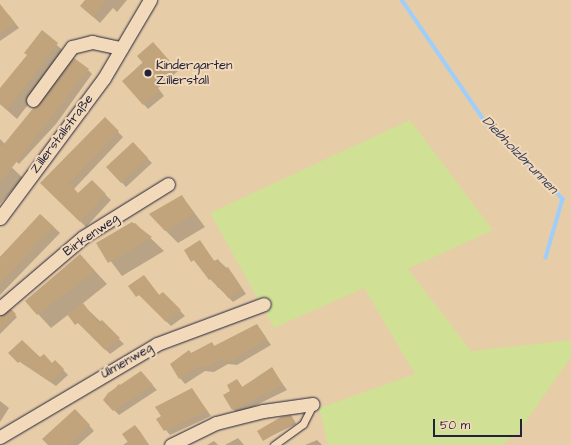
<!DOCTYPE html>
<html>
<head>
<meta charset="utf-8">
<style>
  body { margin:0 }
  #map { position:relative; width:571px; height:445px; overflow:hidden; background:#e7cca8; font-family:"Architects Daughter",sans-serif }
  div>[style] { position:absolute }
  .green>* { inset:0; background:#d0e094 }
  .shadow>* { inset:0; background:#0003 }
  .stream>* { height:3.5px; margin:-1.75px; padding:0 1.75px; transform-origin:1.75px; border-radius:1.75px; background:#9fcefb }
  .building>* { inset:0; background:#c1a47c }
  .roads { filter:drop-shadow(0 0 1px #22223b) drop-shadow(0 0 1px #22223b) }
  .lane>* { height:7px; margin:-3.5px; padding:0 3.5px; transform-origin:3.5px; border-radius:3.5px; background:#f1d9b9 }
  .street>* { height:13px; margin:-6.5px; padding:0 6.5px; transform-origin:6.5px; border-radius:6.5px; background:#f1d9b9 }
  .dots>* { width:11px; height:11px; translate:-50% -50%; box-sizing:border-box; border:2px solid #f1d9b9; border-radius:50% }
  span { translate:-50% -50%; white-space:nowrap; text-align:center; line-height:1.15; -webkit-text-stroke:4px #f1d9b9; paint-order:stroke }
  .poi-label { font-size:13px; color:#22223b }
  .left { translate:0 -50%; text-align:left }
  .street-label { font-size:13px; color:#22223b }
  .water-label { font-size:14px; color:#3b4461; font-style:italic }
  .scale { position:absolute; left:433px; top:419px; width:89px; height:18px; box-sizing:border-box; border:2px solid #22223b; border-top:0; padding-left:5px; font-size:12px; line-height:14px; white-space:nowrap; color:#22223b; -webkit-text-stroke:3px #f1d9b9; paint-order:stroke }
</style>
</head>
<body>
<div id="map">
  <div class="green">
    <div style="clip-path:polygon(410px 120px,493px 230px,408px 269px,471px 351px,571px 340px,571px 357px,517px 434px,502px 445px,328px 445px,319px 408px,415px 374px,364px 288px,274px 328px,210px 213px)"></div>
  </div>
  <div class="shadow">
    <div style="clip-path:polygon(87px 0,127px 0,117px 12px,113px 8px,100px 23px,81px 6px)"></div>
    <div style="clip-path:polygon(0 13px,9px 15px,19px 28px,0 41px)"></div>
    <div style="clip-path:polygon(42px 32px,67px 54px,17px 119px,0 104px,0 89px,28px 56px)"></div>
    <div style="clip-path:polygon(158px 48px,178px 71px,158px 88px,164px 96px,148px 109px,123px 81px)"></div>
    <div style="clip-path:polygon(88px 70px,92px 74px,56px 124px,19px 164px,0 148px,0 139px,5px 144px)"></div>
    <div style="clip-path:polygon(105px 119px,123px 137px,74px 189px,78px 194px,92px 182px,111px 200px,86px 227px,41px 183px)"></div>
    <div style="clip-path:polygon(133px 144px,152px 163px,126px 187px,107px 167px)"></div>
    <div style="clip-path:polygon(5px 161px,23px 178px,0 204px,0 167px)"></div>
    <div style="clip-path:polygon(182px 196px,205px 227px,178px 243px,165px 230px)"></div>
    <div style="clip-path:polygon(41px 215px,60px 233px,0 295px,0 257px)"></div>
    <div style="clip-path:polygon(135px 223px,164px 251px,122px 276px,97px 243px)"></div>
    <div style="clip-path:polygon(200px 242px,215px 262px,218px 260px,232px 273px,246px 294px,233px 302px,210px 279px,185px 250px)"></div>
    <div style="clip-path:polygon(80px 255px,107px 284px,82px 304px,124px 344px,110px 354px,69px 314px,51px 328px,26px 301px)"></div>
    <div style="clip-path:polygon(148px 281px,160px 296px,163px 293px,185px 316px,171px 326px,130px 286px)"></div>
    <div style="clip-path:polygon(11px 311px,17px 317px,0 334px,0 319px)"></div>
    <div style="clip-path:polygon(257px 325px,271px 345px,237px 365px,228px 364px,214px 372px,205px 371px,185px 384px,180px 378px,191px 354px,212px 343px,215px 347px)"></div>
    <div style="clip-path:polygon(14px 358px,40px 358px,52px 364px,55px 361px,68px 375px,56px 386px)"></div>
    <div style="clip-path:polygon(272px 369px,287px 390px,238px 414px,233px 409px,232px 391px,237px 380px,243px 388px)"></div>
    <div style="clip-path:polygon(141px 373px,157px 390px,119px 415px,104px 400px,119px 384px,122px 387px)"></div>
    <div style="clip-path:polygon(192px 389px,211px 416px,170px 435px,158px 420px)"></div>
    <div style="clip-path:polygon(0 401px,9px 408px,0 422px)"></div>
    <div style="clip-path:polygon(80px 415px,94px 431px,78px 445px,49px 445px)"></div>
    <div style="clip-path:polygon(293px 418px,296px 424px,263px 440px)"></div>
    <div style="clip-path:polygon(135px 426px,139px 430px,149px 445px,123px 445px,129px 441px)"></div>
    <div style="clip-path:polygon(238px 438px,244px 445px,225px 445px)"></div>
    <div style="clip-path:polygon(317px 440px,322px 445px,305px 445px)"></div>
    <div style="clip-path:polygon(214px 441px,218px 445px,207px 445px)"></div>
  </div>
  <div class="stream">
    <div style="left:402px;top:0;width:150px;rotate:55.6deg"></div>
    <div style="left:487px;top:124px;width:107px;rotate:44.6deg"></div>
    <div style="left:563px;top:199px;width:61px;rotate:106.1deg"></div>
  </div>
  <div class="building">
    <div style="clip-path:polygon(85px 0,107px 0,93px 17px,80px 6px)"></div>
    <div style="clip-path:polygon(0 4px,15px 23px,0 34px)"></div>
    <div style="clip-path:polygon(42px 30px,58px 43px,7px 110px,0 104px,0 88px,27px 55px,24px 53px)"></div>
    <div style="clip-path:polygon(153px 42px,174px 66px,154px 83px,160px 91px,143px 105px,122px 81px,143px 63px,137px 56px)"></div>
    <div style="clip-path:polygon(74px 58px,89px 69px,0 183px,0 149px)"></div>
    <div style="clip-path:polygon(105px 117px,119px 131px,69px 183px,78px 193px,92px 180px,106px 194px,80px 222px,40px 183px)"></div>
    <div style="clip-path:polygon(133px 142px,148px 158px,121px 183px,106px 167px)"></div>
    <div style="clip-path:polygon(182px 195px,193px 214px,165px 231px,149px 214px)"></div>
    <div style="clip-path:polygon(40px 214px,54px 227px,0 283px,0 257px)"></div>
    <div style="clip-path:polygon(132px 222px,152px 237px,108px 263px,96px 243px)"></div>
    <div style="clip-path:polygon(200px 240px,214px 261px,218px 259px,224px 269px,228px 267px,242px 290px,228px 298px,221px 287px,218px 288px,212px 278px,209px 280px,194px 260px,191px 262px,184px 250px)"></div>
    <div style="clip-path:polygon(80px 254px,95px 271px,37px 315px,25px 301px)"></div>
    <div style="clip-path:polygon(144px 275px,159px 295px,163px 292px,181px 310px,166px 322px,139px 295px,136px 297px,128px 286px)"></div>
    <div style="clip-path:polygon(83px 303px,98px 323px,102px 320px,120px 338px,105px 350px,78px 323px,75px 325px,67px 314px)"></div>
    <div style="clip-path:polygon(11px 309px,16px 314px,0 330px,0 316px)"></div>
    <div style="clip-path:polygon(257px 324px,267px 339px,232px 360px,225px 362px,222px 358px,208px 367px,199px 366px,179px 379px,170px 364px,189px 350px,191px 353px,212px 342px,214px 346px)"></div>
    <div style="clip-path:polygon(22px 340px,40px 357px,44px 354px,52px 363px,55px 360px,64px 369px,51px 382px,20px 361px,18px 363px,8px 353px)"></div>
    <div style="clip-path:polygon(272px 367px,283px 385px,232px 410px,223px 395px,230px 391px,227px 385px,237px 379px,242px 387px)"></div>
    <div style="clip-path:polygon(141px 371px,153px 385px,113px 411px,103px 400px,108px 393px)"></div>
    <div style="clip-path:polygon(192px 388px,207px 411px,164px 431px,156px 419px,161px 416px,155px 407px)"></div>
    <div style="clip-path:polygon(75px 409px,90px 425px,68px 445px,48px 445px,42px 439px)"></div>
    <div style="clip-path:polygon(291px 415px,295px 422px,263px 441px,257px 431px,281px 417px)"></div>
    <div style="clip-path:polygon(135px 425px,149px 445px,130px 445px,122px 434px)"></div>
  </div>
  <div class="roads">
    <div class="lane">
      <div style="left:274px;top:445px;width:36px;rotate:-36deg"></div>
      <div style="left:303px;top:424px;width:22px;rotate:-63deg"></div>
    </div>
    <div class="street">
      <div style="left:33px;top:100px;width:66px;rotate:-53.7deg"></div>
      <div style="left:72px;top:47px;width:21px;rotate:-14deg"></div>
      <div style="left:92px;top:42px;width:30px;rotate:12deg"></div>
      <div style="left:0;top:218px;width:174px;rotate:-53.4deg"></div>
      <div style="left:104px;top:78px;width:91px;rotate:-59.5deg"></div>
      <div style="left:0;top:308px;width:109px;rotate:-40.5deg"></div>
      <div style="left:83px;top:237px;width:100px;rotate:-31.9deg"></div>
      <div style="left:0;top:437px;width:182px;rotate:-30.6deg"></div>
      <div style="left:157px;top:344px;width:114px;rotate:-20.5deg"></div>
      <div style="left:171px;top:445px;width:50px;rotate:-26.1deg"></div>
      <div style="left:216px;top:423px;width:49px;rotate:-14.3deg"></div>
      <div style="left:263px;top:411px;width:50px;rotate:-8deg"></div>
    </div>
  </div>
  <div class="dots">
    <div style="left:148px;top:73px;background:#22223b"></div>
  </div>
  <div class="poi-label">
    <span class="left" style="left:156px;top:73px">Kindergarten<br>Zillerstall</span>
  </div>
  <div class="street-label">
    <span style="left:62px;top:134px;rotate:-53deg">Zillerstallstraße</span>
    <span style="left:91px;top:235px;rotate:-35deg">Birkenweg</span>
    <span style="left:127px;top:361px;rotate:-30deg">Ulmenweg</span>
  </div>
  <div class="water-label">
    <span style="left:520px;top:155px;rotate:46deg">Diebholzbrunnen</span>
  </div>
  <div class="scale">50 m</div>
</div>
</body>
</html>
